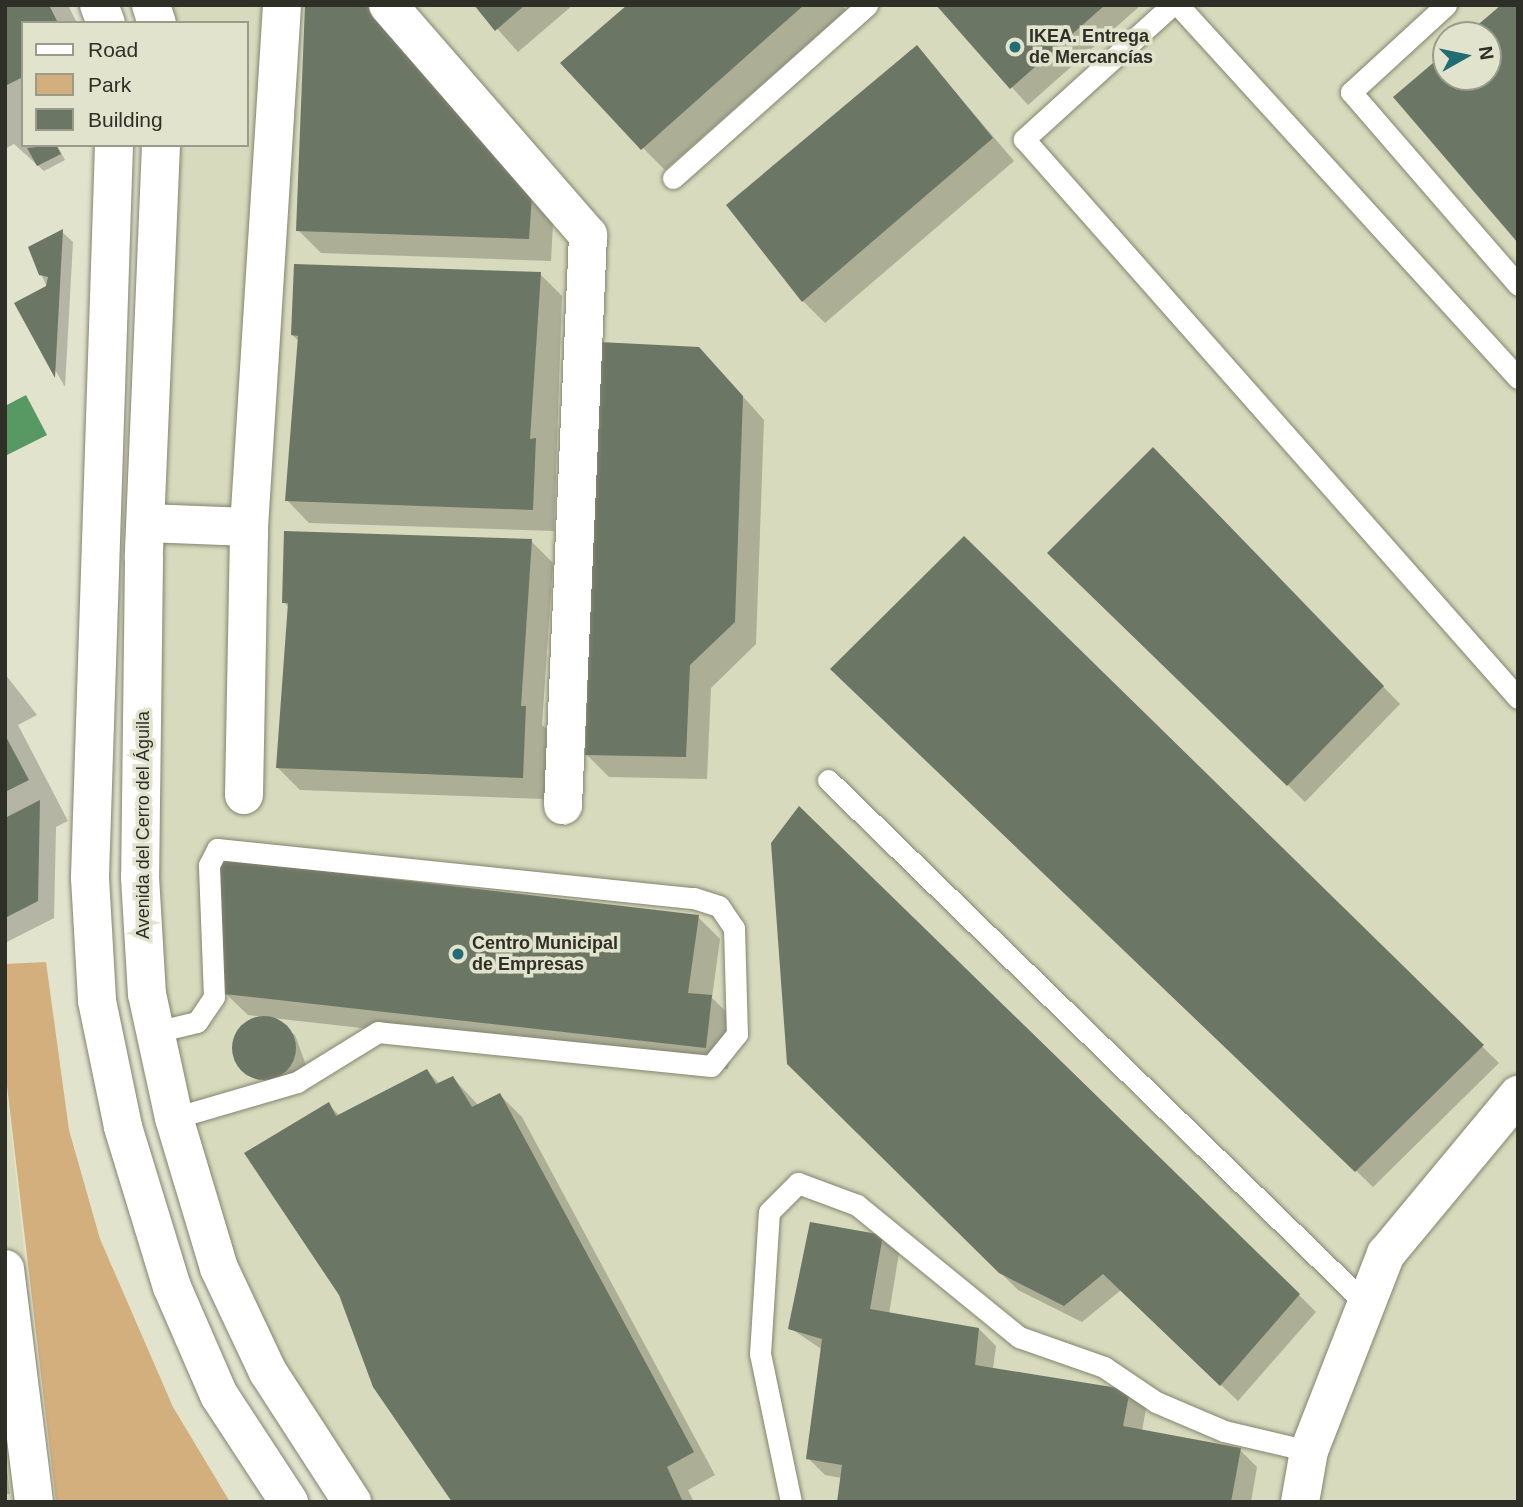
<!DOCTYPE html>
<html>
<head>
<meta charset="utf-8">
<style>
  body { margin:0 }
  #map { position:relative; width:1523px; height:1507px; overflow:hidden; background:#e1e3cd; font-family:Arial,sans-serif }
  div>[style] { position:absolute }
  .built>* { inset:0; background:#d7dabc }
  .green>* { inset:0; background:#d3af7e }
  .water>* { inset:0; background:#589862 }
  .shadow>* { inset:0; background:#0003 }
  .building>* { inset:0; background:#6c7664 }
  .round { border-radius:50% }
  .roads { filter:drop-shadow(0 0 2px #838470) drop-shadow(0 0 2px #838470) }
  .lane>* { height:21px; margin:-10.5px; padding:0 10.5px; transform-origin:10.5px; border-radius:10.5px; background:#fff }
  .street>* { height:38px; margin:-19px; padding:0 19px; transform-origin:19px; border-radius:19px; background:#fff }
  .secondary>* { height:38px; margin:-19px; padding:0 19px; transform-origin:19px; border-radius:19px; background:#fff }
  .dots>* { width:19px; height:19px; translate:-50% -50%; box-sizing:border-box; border:4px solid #e1e3cd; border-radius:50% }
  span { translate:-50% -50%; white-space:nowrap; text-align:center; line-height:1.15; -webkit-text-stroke:7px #e1e3cd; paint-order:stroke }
  .poi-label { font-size:18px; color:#2e2f27; font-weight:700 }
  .left { translate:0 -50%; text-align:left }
  .street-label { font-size:18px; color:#2e2f27 }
  .frame { position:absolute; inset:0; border:7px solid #2e2f27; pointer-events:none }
  .legend { position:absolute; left:21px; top:21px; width:228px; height:126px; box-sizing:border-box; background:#e1e3cd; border:2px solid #999b8b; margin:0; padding:9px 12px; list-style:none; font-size:21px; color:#2e2f27 }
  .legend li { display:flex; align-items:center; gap:14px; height:35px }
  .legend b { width:35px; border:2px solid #999b8b }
  .north { position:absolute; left:1432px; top:21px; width:70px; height:70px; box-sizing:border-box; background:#e1e3cd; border:2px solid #999b8b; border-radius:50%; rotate:81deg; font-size:19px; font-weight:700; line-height:28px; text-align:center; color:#2e2f27 }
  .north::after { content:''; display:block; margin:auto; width:24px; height:32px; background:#226d73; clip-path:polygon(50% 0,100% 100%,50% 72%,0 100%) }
</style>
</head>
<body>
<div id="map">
  <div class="built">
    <div style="clip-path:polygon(evenodd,151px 5px,1518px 5px,1518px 1502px,352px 1502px,268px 1372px,147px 994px,161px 145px,247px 145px,247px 23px,157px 23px,151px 5px,1446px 35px,1488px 35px,1488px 77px,1446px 77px,1446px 35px)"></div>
    <div style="clip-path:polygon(5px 1077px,52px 1502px,5px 1502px)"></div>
  </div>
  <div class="green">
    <div style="clip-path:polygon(46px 962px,69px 1130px,100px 1239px,173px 1407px,230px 1502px,56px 1502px,5px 1069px,5px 964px)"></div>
  </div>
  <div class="water">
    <div style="clip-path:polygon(26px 395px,47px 435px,5px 456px,5px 406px)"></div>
  </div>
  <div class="shadow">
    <div style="clip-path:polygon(5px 5px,68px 5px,77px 23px,23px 23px,23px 145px,57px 145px,65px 160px,44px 171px,14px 144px,5px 149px)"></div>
    <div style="clip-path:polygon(307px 5px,554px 205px,551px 261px,321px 253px,298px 230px)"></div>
    <div style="clip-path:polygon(476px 5px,573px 5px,518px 52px)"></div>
    <div style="clip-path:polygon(630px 5px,842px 5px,846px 10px,665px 170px,643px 148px)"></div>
    <div style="clip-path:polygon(938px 5px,1141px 5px,1028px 105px)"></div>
    <div style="clip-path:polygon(917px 47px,1014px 161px,825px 323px,803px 301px)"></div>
    <div style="clip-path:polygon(62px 232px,73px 242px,65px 387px,17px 304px,47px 287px,41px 274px)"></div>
    <div style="clip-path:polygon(540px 274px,562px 296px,554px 531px,309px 523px,287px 500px,300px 342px,292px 335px)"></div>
    <div style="clip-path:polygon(721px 372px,764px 420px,756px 644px,711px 688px,707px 779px,609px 777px,586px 754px)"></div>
    <div style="clip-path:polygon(1169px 466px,1400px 704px,1305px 802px,1050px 553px)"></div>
    <div style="clip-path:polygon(964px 538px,1499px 1063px,1373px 1187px,849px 686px)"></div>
    <div style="clip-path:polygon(531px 541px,553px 563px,542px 725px,548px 730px,545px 799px,300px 790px,278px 768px,289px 608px,284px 602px)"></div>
    <div style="clip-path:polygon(5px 674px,37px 715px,18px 725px,68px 821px,56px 827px,54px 918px,5px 943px)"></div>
    <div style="clip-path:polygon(698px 917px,720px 939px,712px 998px,734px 1019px,728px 1069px,272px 1018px,295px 1035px,306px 1065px,280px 1090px,242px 1068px,234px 1041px,244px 1024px,264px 1017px,248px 1015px,225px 993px)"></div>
    <div style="clip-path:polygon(789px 1063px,1299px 1295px,1316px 1312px,1238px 1401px,1121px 1290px,1082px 1322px,1018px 1290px)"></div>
    <div style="clip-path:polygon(427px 1071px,440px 1084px,453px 1078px,479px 1106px,500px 1095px,522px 1117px,715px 1475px,688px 1490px,694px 1502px,454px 1502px,328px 1104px,340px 1116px)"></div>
    <div style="clip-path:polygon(882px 1236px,899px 1253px,889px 1314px,979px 1329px,996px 1346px,993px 1369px,1129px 1392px,1146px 1409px,1142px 1431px,1240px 1450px,1257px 1467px,1251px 1502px,839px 1502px,842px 1478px,825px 1475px,808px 1458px,823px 1350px,790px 1328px)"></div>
    <div style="clip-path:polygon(5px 1452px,10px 1494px,5px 1494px)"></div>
  </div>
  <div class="building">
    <div style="clip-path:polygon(5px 5px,49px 5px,58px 23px,23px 23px,23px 77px,5px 86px)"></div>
    <div style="clip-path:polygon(305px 5px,370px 5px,533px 181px,529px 239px,296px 231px)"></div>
    <div style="clip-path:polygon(474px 5px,525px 5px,495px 31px)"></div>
    <div style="clip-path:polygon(627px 5px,804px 5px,641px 150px,560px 63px)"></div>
    <div style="clip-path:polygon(936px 5px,1105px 5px,1010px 89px)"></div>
    <div style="clip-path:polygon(1501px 5px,1518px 5px,1518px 243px,1393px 97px,1446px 52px,1446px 77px,1488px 77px,1488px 35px,1466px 35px)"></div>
    <div style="clip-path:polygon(917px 45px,993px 138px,802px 302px,726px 205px)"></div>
    <div style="clip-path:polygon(56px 145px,61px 154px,37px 166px,27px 148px)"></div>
    <div style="clip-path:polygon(63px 229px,55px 378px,14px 303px,46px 286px,48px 277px,39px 275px,28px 247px)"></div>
    <div style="clip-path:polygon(294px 264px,541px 272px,530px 439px,536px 438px,533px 510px,285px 501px,298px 336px,291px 335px)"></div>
    <div style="clip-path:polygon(599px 342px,699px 347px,743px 396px,735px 622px,690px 665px,686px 757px,585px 755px)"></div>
    <div style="clip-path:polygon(1153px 447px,1384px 686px,1287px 786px,1047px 553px)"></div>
    <div style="clip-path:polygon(284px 531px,532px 539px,521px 706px,526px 706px,523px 778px,276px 768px,288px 603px,282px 603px)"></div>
    <div style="clip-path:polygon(964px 536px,1484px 1045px,1355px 1172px,830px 669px)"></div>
    <div style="clip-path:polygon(5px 735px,29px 780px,5px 792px)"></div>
    <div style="clip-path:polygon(40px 800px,38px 901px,5px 918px,5px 818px)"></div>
    <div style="clip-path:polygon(799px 806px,1300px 1294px,1220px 1386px,1103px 1274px,1064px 1306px,999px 1273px,787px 1064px,771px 843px)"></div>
    <div style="clip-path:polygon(223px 859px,699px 915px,688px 993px,712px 995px,706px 1048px,224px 994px,217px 864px)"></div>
    <div class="round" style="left:232px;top:1016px;width:64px;height:64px"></div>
    <div style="clip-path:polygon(427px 1069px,436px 1084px,453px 1076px,472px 1107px,500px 1093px,694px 1452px,667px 1467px,683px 1502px,452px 1502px,373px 1387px,339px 1295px,244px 1153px,329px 1102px,336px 1116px)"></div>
    <div style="clip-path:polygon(810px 1222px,883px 1235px,870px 1309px,979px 1328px,975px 1365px,1130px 1390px,1123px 1426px,1241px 1448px,1231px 1502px,837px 1502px,842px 1465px,806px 1459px,822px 1339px,788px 1329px)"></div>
  </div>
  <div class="roads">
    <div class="lane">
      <div style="left:1172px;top:5px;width:200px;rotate:137.8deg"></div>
      <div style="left:1024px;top:139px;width:746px;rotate:48.53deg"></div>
      <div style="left:1178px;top:5px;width:505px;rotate:47.65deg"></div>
      <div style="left:1446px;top:5px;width:129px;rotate:137.5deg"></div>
      <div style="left:1351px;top:92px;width:255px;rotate:49.1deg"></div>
      <div style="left:673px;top:178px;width:260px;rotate:-41.7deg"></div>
      <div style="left:828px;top:780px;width:751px;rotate:44.24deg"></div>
      <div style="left:155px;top:1032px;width:43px;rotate:-13.4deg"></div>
      <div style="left:197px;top:1022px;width:30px;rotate:-56deg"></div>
      <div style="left:214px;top:997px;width:132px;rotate:-92.2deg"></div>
      <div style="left:209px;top:865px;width:18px;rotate:-63deg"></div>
      <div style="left:217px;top:849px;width:480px;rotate:5.9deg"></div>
      <div style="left:694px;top:898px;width:26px;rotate:18deg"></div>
      <div style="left:719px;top:906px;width:27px;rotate:56deg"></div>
      <div style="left:734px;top:928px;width:106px;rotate:88.4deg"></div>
      <div style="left:737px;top:1034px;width:41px;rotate:129.1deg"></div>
      <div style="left:711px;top:1066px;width:335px;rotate:-174.2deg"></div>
      <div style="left:378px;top:1032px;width:95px;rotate:148.3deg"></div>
      <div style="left:297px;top:1082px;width:128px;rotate:163.7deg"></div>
      <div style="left:791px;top:1502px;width:151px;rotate:-101.8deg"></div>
      <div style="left:760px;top:1354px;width:142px;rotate:-86.4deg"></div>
      <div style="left:769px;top:1212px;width:41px;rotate:-45deg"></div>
      <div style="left:798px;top:1183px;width:63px;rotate:20.4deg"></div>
      <div style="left:857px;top:1205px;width:209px;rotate:39.2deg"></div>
      <div style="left:1019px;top:1337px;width:90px;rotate:19.4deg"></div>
      <div style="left:1104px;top:1367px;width:63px;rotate:33.9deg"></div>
      <div style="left:1156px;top:1402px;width:74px;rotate:23.1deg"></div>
      <div style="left:1224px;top:1431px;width:87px;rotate:13.2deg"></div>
    </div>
    <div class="street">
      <div style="left:388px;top:5px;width:305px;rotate:49deg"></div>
      <div style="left:588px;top:235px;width:571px;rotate:92.51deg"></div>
      <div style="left:146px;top:523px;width:103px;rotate:2.2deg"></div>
      <div style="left:244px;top:795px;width:268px;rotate:-88.9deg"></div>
      <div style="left:249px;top:527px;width:523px;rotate:-86.38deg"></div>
      <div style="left:5px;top:1269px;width:235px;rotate:82.9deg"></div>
      <div style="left:1300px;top:1502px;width:52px;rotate:-80deg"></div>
      <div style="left:1309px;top:1451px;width:212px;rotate:-68.7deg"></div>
      <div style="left:1386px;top:1254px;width:207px;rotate:-50.3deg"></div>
    </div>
    <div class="secondary">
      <div style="left:99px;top:5px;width:19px;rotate:69deg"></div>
      <div style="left:151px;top:5px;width:19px;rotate:72deg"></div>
      <div style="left:114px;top:145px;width:733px;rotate:91.88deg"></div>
      <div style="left:90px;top:878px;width:123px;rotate:86.7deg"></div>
      <div style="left:97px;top:1001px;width:129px;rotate:78.3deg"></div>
      <div style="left:123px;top:1127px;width:167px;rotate:73deg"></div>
      <div style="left:172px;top:1287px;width:118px;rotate:66.5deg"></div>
      <div style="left:219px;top:1395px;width:128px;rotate:56.8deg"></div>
      <div style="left:161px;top:145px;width:414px;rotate:92.4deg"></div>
      <div style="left:144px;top:559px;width:318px;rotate:90.7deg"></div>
      <div style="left:140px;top:877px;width:117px;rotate:86.6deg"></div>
      <div style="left:147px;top:994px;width:127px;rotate:77.7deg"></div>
      <div style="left:174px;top:1118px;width:157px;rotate:73.3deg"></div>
      <div style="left:219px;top:1268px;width:115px;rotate:64.8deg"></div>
      <div style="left:268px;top:1372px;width:155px;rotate:57.1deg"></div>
    </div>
  </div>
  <div class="dots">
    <div style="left:1015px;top:47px;background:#226d73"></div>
    <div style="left:458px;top:954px;background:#226d73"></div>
  </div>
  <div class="poi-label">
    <span class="left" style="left:1029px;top:47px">IKEA. Entrega<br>de Mercancías</span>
    <span class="left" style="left:472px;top:954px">Centro Municipal<br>de Empresas</span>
  </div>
  <div class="street-label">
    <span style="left:143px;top:825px;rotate:-90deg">Avenida del Cerro del Águila</span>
  </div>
  <div class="frame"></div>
  <ul class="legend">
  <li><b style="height:9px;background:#fff"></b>Road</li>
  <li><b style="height:19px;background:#d3af7e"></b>Park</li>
  <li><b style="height:19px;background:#6c7664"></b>Building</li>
  </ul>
  <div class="north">N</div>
</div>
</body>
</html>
